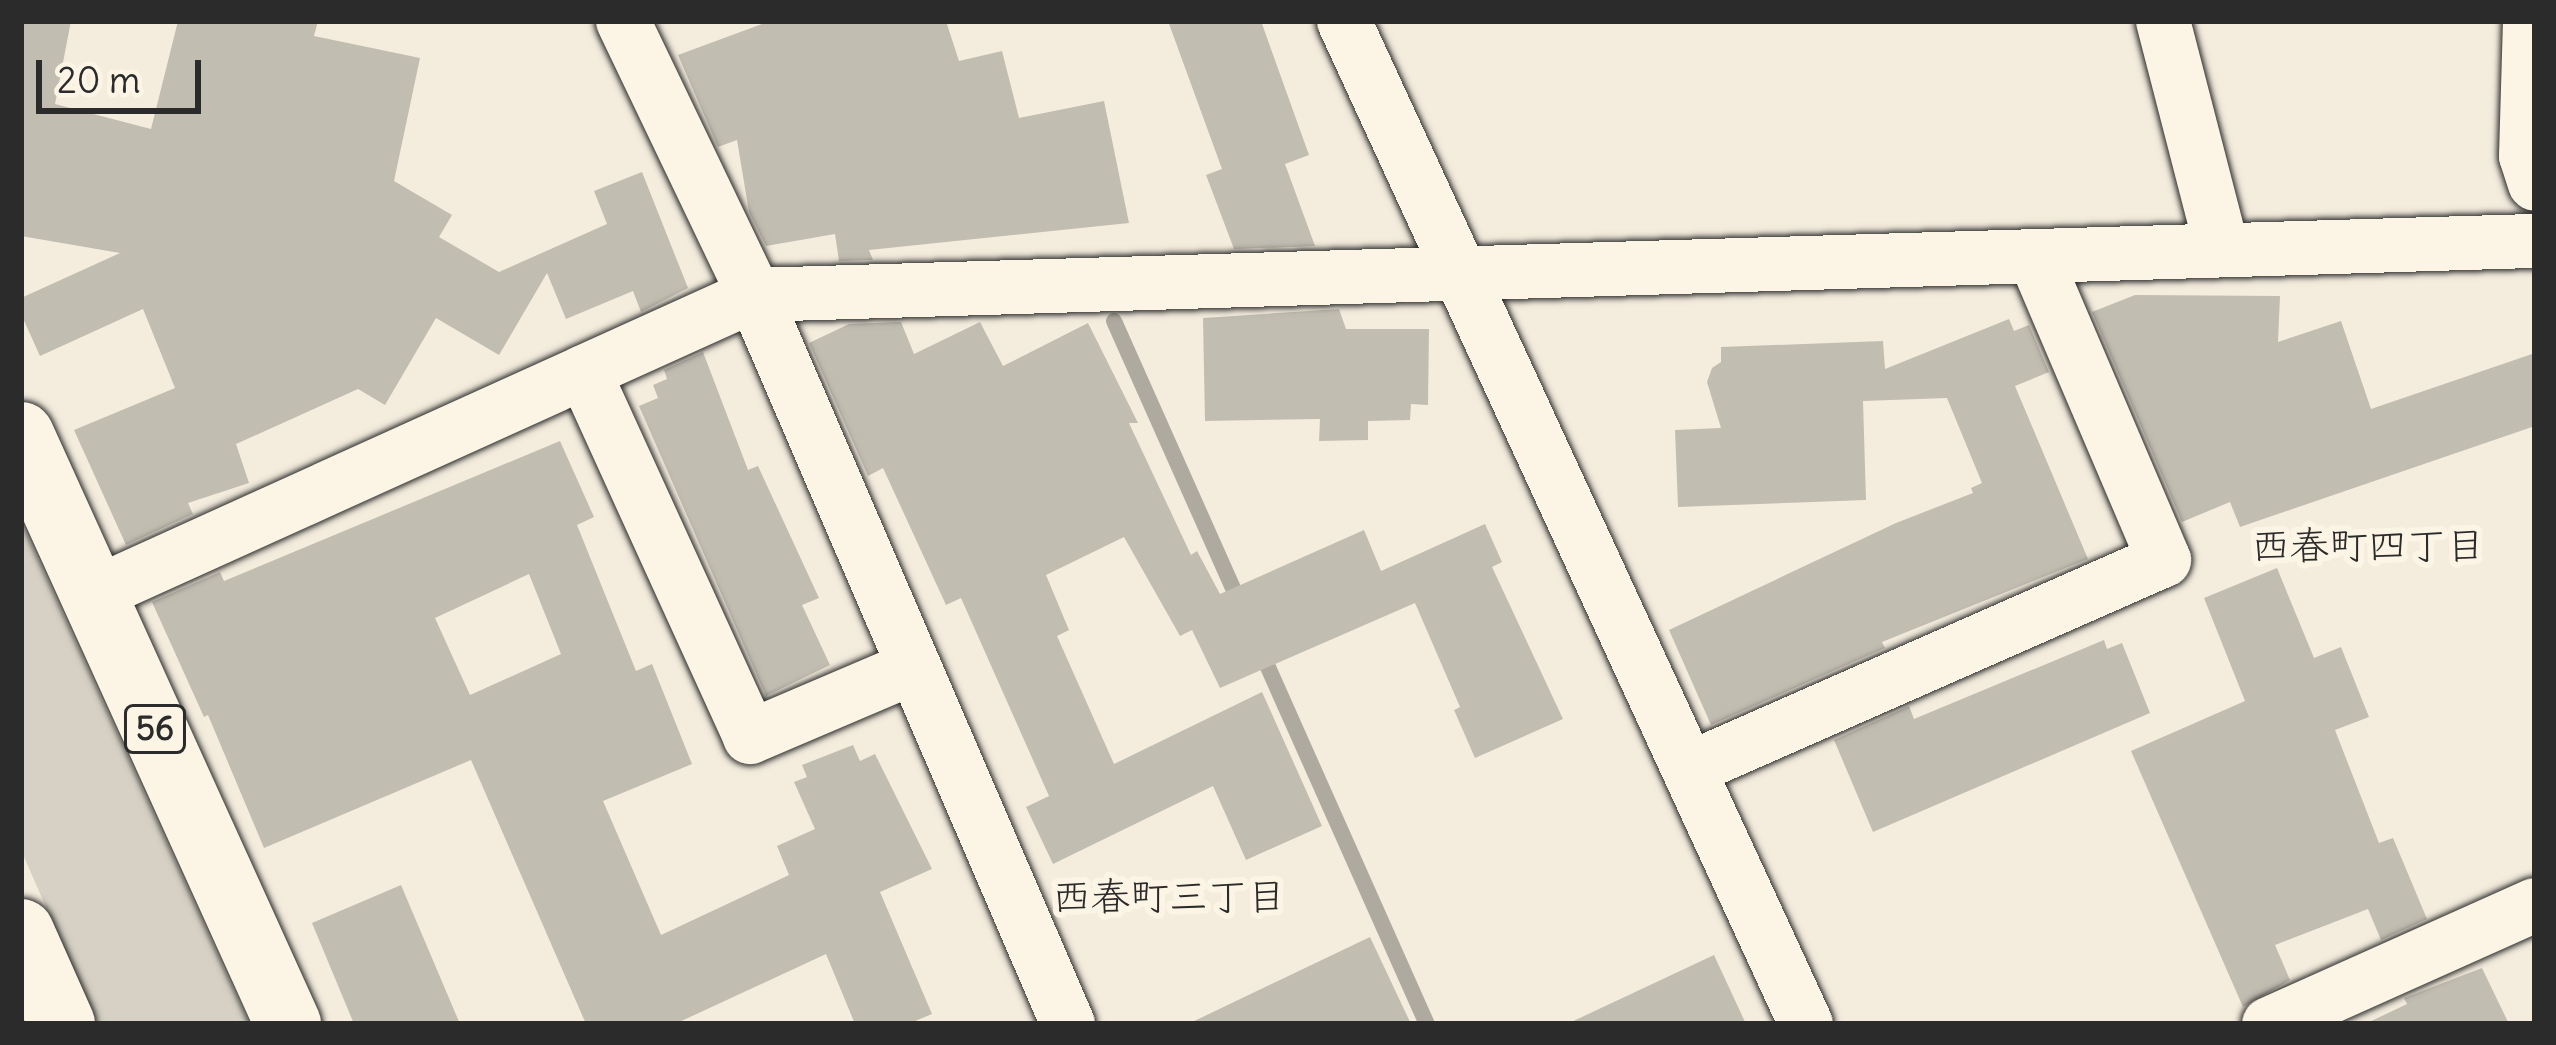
<!DOCTYPE html>
<html>
<head>
<meta charset="utf-8">
<style>
  body { margin:0 }
  #map { position:relative; width:2556px; height:1045px; overflow:hidden; background:#f4edde; font-family:Delius,"Klee One",sans-serif }
  div>[style] { position:absolute }
  .green>* { inset:0; background:#d6d1c4 }
  .stream>* { height:16px; margin:-8px; padding:0 8px; transform-origin:8px; border-radius:8px; background:#afaaa0 }
  .building>* { inset:0; background:#c2bdb1 }
  .roads { filter:drop-shadow(0 0 3px #2b2b2b) drop-shadow(0 0 3px #2b2b2b) }
  .street>* { height:54px; margin:-27px; padding:0 27px; transform-origin:27px; border-radius:27px; background:#fcf5e5 }
  .primary>* { height:66px; margin:-33px; padding:0 33px; transform-origin:33px; border-radius:33px; background:#fcf5e5 }
  span { translate:-50% -50%; white-space:nowrap; text-align:center; line-height:1.15; -webkit-text-stroke:12px #fcf5e5; paint-order:stroke }
  .shield-label span { padding:3px 9px; background:#fcf5e5; border:3px solid; border-radius:9px; -webkit-text-stroke-width:0 }
  .shield-label { font-size:33px; color:#2b2b2b; font-weight:700 }
  .neighbourhood-label { font-size:39px; color:#2b2b2b }
  .frame { position:absolute; inset:0; border:24px solid #2b2b2b; pointer-events:none }
  .scale { position:absolute; left:36px; top:60px; width:165px; height:54px; box-sizing:border-box; border:6px solid #2b2b2b; border-top:0; padding-left:15px; font-size:36px; line-height:42px; white-space:nowrap; color:#2b2b2b; -webkit-text-stroke:9px #fcf5e5; paint-order:stroke }
</style>
</head>
<body>
<div id="map">
  <div class="green">
    <div style="clip-path:polygon(21px 522px,249px 1024px,98px 1024px,74px 971px,21px 850px)"></div>
  </div>
  <div class="stream">
    <div style="left:1114px;top:321px;width:312px;rotate:66deg"></div>
    <div style="left:1259px;top:647px;width:413px;rotate:66deg"></div>
  </div>
  <div class="building">
    <div style="clip-path:polygon(21px 21px,71px 21px,55px 104px,151px 129px,178px 21px,318px 21px,314px 36px,420px 58px,394px 181px,452px 215px,439px 237px,499px 272px,607px 224px,594px 191px,642px 172px,688px 288px,641px 312px,633px 291px,566px 319px,547px 273px,499px 355px,436px 318px,385px 405px,358px 389px,236px 444px,249px 483px,188px 503px,193px 514px,126px 545px,74px 430px,175px 388px,143px 309px,40px 356px,21px 314px,21px 298px,120px 253px,21px 236px)"></div>
    <div style="clip-path:polygon(770px 21px,946px 21px,959px 61px,1002px 51px,1019px 118px,1104px 101px,1129px 223px,869px 250px,873px 260px,839px 261px,835px 234px,766px 246px,749px 212px,737px 140px,718px 147px,678px 55px)"></div>
    <div style="clip-path:polygon(1168px 21px,1261px 21px,1309px 155px,1285px 164px,1315px 246px,1234px 249px,1206px 175px,1222px 169px)"></div>
    <div style="clip-path:polygon(2135px 295px,2280px 296px,2278px 342px,2341px 321px,2371px 409px,2535px 353px,2535px 426px,2240px 527px,2230px 502px,2182px 522px,2092px 312px)"></div>
    <div style="clip-path:polygon(1339px 309px,1346px 329px,1429px 329px,1428px 405px,1411px 404px,1410px 420px,1368px 421px,1368px 440px,1319px 441px,1320px 419px,1205px 421px,1203px 318px)"></div>
    <div style="clip-path:polygon(2009px 319px,2014px 331px,2029px 325px,2049px 372px,2015px 386px,2088px 559px,1882px 642px,1885px 648px,1711px 725px,1669px 630px,1896px 523px,1973px 493px,1971px 488px,1982px 483px,1947px 398px,1863px 401px,1866px 500px,1678px 507px,1675px 430px,1721px 428px,1707px 382px,1712px 368px,1721px 362px,1721px 347px,1883px 341px,1885px 369px)"></div>
    <div style="clip-path:polygon(901px 322px,914px 354px,980px 322px,1003px 366px,1088px 323px,1138px 423px,1129px 423px,1191px 555px,1197px 551px,1220px 594px,1364px 530px,1381px 571px,1485px 524px,1502px 562px,1492px 567px,1563px 719px,1475px 758px,1454px 710px,1460px 707px,1415px 603px,1220px 688px,1192px 630px,1180px 636px,1124px 537px,1046px 575px,1069px 630px,1057px 636px,1114px 764px,1262px 692px,1322px 826px,1246px 860px,1213px 786px,1053px 864px,1026px 807px,1049px 796px,961px 598px,946px 605px,883px 468px,868px 476px,809px 343px,849px 324px)"></div>
    <div style="clip-path:polygon(703px 352px,748px 470px,758px 466px,819px 598px,802px 605px,830px 665px,766px 696px,639px 406px,658px 398px,653px 385px,667px 379px,664px 370px)"></div>
    <div style="clip-path:polygon(evenodd,560px 441px,594px 517px,577px 525px,636px 671px,652px 664px,692px 764px,603px 801px,661px 935px,789px 875px,777px 846px,815px 829px,794px 782px,807px 777px,802px 765px,853px 745px,860px 761px,875px 754px,932px 869px,880px 892px,932px 1014px,908px 1024px,855px 1024px,826px 954px,675px 1024px,586px 1024px,471px 760px,264px 848px,208px 715px,204px 717px,152px 602px,220px 572px,224px 581px,560px 441px,529px 574px,561px 654px,470px 695px,435px 618px,529px 574px)"></div>
    <div style="clip-path:polygon(2277px 568px,2314px 658px,2341px 647px,2369px 717px,2335px 730px,2379px 843px,2393px 838px,2427px 919px,2381px 940px,2368px 909px,2275px 945px,2290px 980px,2243px 1007px,2131px 751px,2245px 701px,2204px 598px)"></div>
    <div style="clip-path:polygon(2104px 640px,2107px 649px,2122px 643px,2150px 713px,1873px 832px,1834px 740px,1909px 706px,1914px 719px)"></div>
    <div style="clip-path:polygon(401px 885px,460px 1024px,354px 1024px,312px 923px)"></div>
    <div style="clip-path:polygon(1370px 937px,1411px 1024px,1188px 1024px)"></div>
    <div style="clip-path:polygon(1714px 955px,1746px 1024px,1567px 1024px)"></div>
    <div style="clip-path:polygon(2482px 968px,2509px 1024px,2365px 1024px,2407px 1004px,2404px 998px)"></div>
  </div>
  <div class="roads">
    <div class="street">
      <div style="left:623px;top:21px;width:304px;rotate:64.4deg"></div>
      <div style="left:754px;top:295px;width:794px;rotate:66.7deg"></div>
      <div style="left:1344px;top:21px;width:1104px;rotate:65.27deg"></div>
      <div style="left:2163px;top:21px;width:236px;rotate:75.5deg"></div>
      <div style="left:2530px;top:21px;width:135px;rotate:91.7deg"></div>
      <div style="left:2526px;top:156px;width:29px;rotate:72deg"></div>
      <div style="left:584px;top:372px;width:401px;rotate:65.5deg"></div>
      <div style="left:750px;top:737px;width:178px;rotate:-23.1deg"></div>
      <div style="left:94px;top:594px;width:725px;rotate:-24.37deg"></div>
      <div style="left:754px;top:295px;width:1782px;rotate:-1.74deg"></div>
      <div style="left:1689px;top:769px;width:519px;rotate:-23.75deg"></div>
      <div style="left:2164px;top:560px;width:328px;rotate:-113.1deg"></div>
      <div style="left:2269px;top:1024px;width:291px;rotate:-24.1deg"></div>
    </div>
    <div class="primary">
      <div style="left:21px;top:435px;width:647px;rotate:65.61deg"></div>
      <div style="left:21px;top:932px;width:101px;rotate:66deg"></div>
    </div>
  </div>
  <div class="shield-label">
    <span style="left:155px;top:729px">56</span>
  </div>
  <div class="neighbourhood-label">
    <span style="left:2368px;top:546px">西春町四丁目</span>
    <span style="left:1169px;top:897px">西春町三丁目</span>
  </div>
  <div class="frame"></div>
  <div class="scale">20 m</div>
</div>
</body>
</html>
